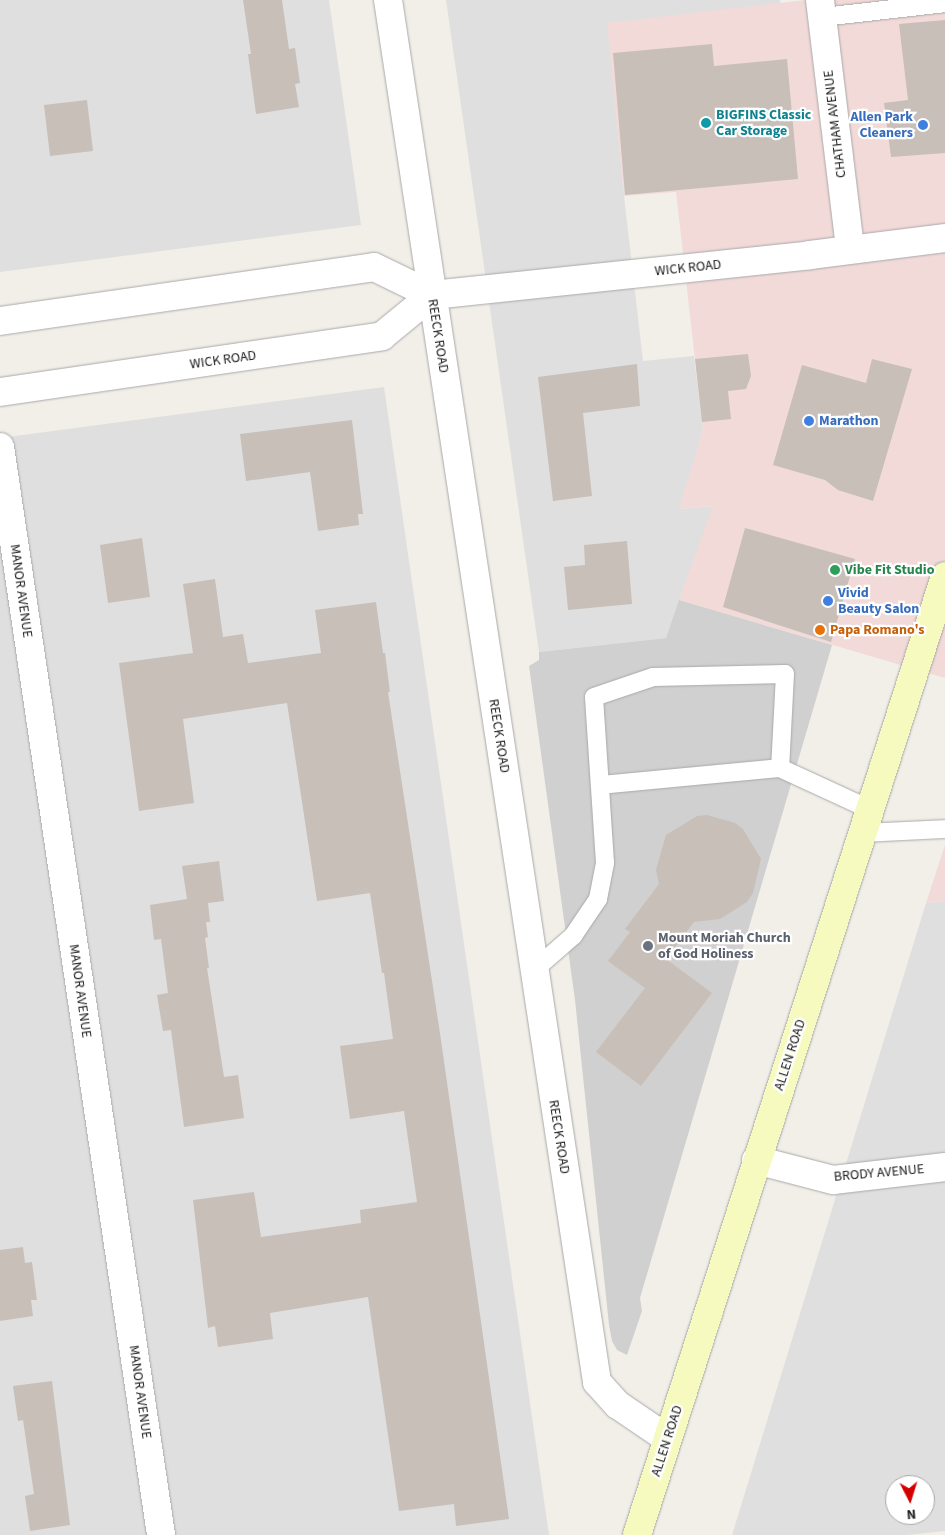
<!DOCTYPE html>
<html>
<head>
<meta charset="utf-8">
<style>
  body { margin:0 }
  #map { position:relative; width:945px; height:1535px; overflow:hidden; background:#f2efe9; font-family:"Source Sans 3",sans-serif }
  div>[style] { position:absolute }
  .residential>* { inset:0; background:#e0dfdf }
  .commercial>* { inset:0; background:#f2dad9 }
  .religious>* { inset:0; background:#d0d0d0 }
  .building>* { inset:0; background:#c7bfb8 }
  .roads { filter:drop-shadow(0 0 1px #a9a9a9) drop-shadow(0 0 1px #a9a9a9) }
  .service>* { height:18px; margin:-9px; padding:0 9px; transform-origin:9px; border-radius:9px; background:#fff }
  .minor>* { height:28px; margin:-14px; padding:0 14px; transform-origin:14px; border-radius:14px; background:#fff }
  .tertiary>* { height:28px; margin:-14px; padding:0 14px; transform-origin:14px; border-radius:14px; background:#fff }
  .secondary>* { height:28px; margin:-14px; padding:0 14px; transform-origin:14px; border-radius:14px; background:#f7fabf }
  .dots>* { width:14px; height:14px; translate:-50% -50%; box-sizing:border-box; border:2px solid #fff; border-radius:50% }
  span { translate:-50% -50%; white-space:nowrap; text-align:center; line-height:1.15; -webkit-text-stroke:4.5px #fff; paint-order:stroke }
  .culture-label { font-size:14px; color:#0d838f; font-weight:700 }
  .left { translate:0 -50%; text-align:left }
  .shop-label { font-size:14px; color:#366cbe; font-weight:700 }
  .right { translate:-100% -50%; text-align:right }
  .street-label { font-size:14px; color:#222 }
  .leisure-label { font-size:14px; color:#27864d; font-weight:700 }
  .food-label { font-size:14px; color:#c56008; font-weight:700 }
  .worship-label { font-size:14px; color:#5b616d; font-weight:700 }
  .north { position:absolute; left:885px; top:1475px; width:50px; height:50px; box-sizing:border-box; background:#fff; border:1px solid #a7a7a7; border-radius:50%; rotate:175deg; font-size:14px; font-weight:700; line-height:20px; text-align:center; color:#222 }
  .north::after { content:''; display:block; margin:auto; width:18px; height:22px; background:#d40000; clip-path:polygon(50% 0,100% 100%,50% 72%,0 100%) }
</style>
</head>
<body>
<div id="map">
  <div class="residential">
    <div style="clip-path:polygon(0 0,329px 0,361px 225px,0 272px)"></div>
    <div style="clip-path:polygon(446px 0,780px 0,780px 4px,608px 24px,624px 196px,643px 361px,694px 356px,703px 430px,680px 509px,714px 506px,666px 638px,539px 652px)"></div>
    <div style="clip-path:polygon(384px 387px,549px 1535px,0 1535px,0 438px)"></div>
    <div style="clip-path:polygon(evenodd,945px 901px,945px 1531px,907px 1535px,732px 1535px,926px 903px,945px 901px,895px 1485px,925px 1485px,925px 1515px,895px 1515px,895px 1485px)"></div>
  </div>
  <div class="commercial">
    <div style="clip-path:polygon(805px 0,945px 0,945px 678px,679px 600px,713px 506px,679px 509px,703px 430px,676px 192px,624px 196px,607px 23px)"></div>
    <div style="clip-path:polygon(945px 845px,945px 901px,926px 903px)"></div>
  </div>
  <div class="religious">
    <div style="clip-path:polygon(679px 600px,832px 645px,640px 1298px,642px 1311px,627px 1355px,617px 1350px,612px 1341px,609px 1325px,575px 1000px,529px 666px,539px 660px,539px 652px,666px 638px)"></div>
  </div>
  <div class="building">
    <div style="clip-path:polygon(243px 0,282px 0,289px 49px,295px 48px,300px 83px,295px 84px,299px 107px,256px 114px,248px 54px,251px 54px)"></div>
    <div style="clip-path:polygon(945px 20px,945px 153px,891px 157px,884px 103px,908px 100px,899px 24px)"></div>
    <div style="clip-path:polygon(712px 44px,714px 66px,787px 59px,798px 179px,625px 195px,613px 53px)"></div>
    <div style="clip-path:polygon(87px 100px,93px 151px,50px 156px,44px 105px)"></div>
    <div style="clip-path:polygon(748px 354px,751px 376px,746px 389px,728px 391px,731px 419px,702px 422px,695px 359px)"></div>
    <div style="clip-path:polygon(872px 359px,912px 369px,873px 501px,838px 490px,825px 480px,773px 465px,802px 365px,866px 383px)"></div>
    <div style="clip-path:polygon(637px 364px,640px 406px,583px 413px,592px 496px,553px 501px,538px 377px)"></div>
    <div style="clip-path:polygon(352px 420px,363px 514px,358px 514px,359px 525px,318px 531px,310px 472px,246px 481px,240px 434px)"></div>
    <div style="clip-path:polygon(745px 528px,855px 559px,831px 642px,723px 607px)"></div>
    <div style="clip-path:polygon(142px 538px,150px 597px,108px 603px,100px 545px)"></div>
    <div style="clip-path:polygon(627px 541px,632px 604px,568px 610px,564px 567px,585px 565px,584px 545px)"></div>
    <div style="clip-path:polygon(215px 579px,223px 637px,243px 634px,248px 663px,321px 653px,315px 610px,376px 602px,383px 653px,385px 653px,390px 692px,388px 692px,441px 1040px,509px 1519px,456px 1526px,454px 1504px,399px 1511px,368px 1297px,270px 1313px,273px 1339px,218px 1347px,215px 1326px,208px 1328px,193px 1200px,254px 1192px,261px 1237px,361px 1223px,360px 1210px,417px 1202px,404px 1111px,350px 1119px,340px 1046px,393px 1039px,384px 973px,382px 973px,370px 893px,317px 901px,287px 703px,183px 719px,194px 803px,139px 811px,119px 663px,193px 653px,183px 584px)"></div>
    <div style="clip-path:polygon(707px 815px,735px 823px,743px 829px,761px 859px,753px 893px,747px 902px,720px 919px,694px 922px,666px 959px,712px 993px,641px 1086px,596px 1052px,645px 988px,608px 961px,630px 932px,625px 929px,659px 884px,656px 870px,666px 835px,697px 816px)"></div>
    <div style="clip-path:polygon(219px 861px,224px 901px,208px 903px,210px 922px,206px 922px,208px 937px,205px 938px,209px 968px,207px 968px,224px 1077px,238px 1075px,244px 1118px,184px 1127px,171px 1030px,163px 1031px,157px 995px,168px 993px,161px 939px,154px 940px,150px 905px,187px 899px,182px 866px)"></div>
    <div style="clip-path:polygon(23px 1247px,25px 1263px,32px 1262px,37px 1300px,31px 1300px,33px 1316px,0 1321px,0 1250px)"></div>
    <div style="clip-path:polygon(52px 1381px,70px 1525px,30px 1531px,25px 1496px,34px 1494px,23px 1420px,18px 1421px,13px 1386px)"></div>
  </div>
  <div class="roads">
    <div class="service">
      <div style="left:823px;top:17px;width:123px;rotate:-6.5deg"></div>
      <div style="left:600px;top:785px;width:181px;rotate:-5.4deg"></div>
      <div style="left:861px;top:833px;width:84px;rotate:-2.7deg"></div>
      <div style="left:534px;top:970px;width:52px;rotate:-41.1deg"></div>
      <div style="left:573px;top:936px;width:45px;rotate:-56deg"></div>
      <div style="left:598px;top:899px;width:37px;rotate:-79deg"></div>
      <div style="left:605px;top:863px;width:166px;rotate:-93.8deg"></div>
      <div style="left:594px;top:697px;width:62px;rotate:-18.7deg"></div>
      <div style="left:653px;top:677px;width:132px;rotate:-1.3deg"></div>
      <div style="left:785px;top:674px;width:94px;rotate:93deg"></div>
      <div style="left:780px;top:768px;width:98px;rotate:24.7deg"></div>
    </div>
    <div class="minor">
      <div style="left:820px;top:0;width:251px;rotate:83.1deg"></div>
      <div style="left:0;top:321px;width:378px;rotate:-8.2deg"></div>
      <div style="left:374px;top:267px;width:64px;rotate:25.8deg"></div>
      <div style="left:432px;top:295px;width:380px;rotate:-6deg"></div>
      <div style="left:810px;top:255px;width:136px;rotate:-7.2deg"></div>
      <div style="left:0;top:392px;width:386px;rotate:-8.3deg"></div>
      <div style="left:382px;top:336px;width:65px;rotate:-39.4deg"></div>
      <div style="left:0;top:447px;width:1100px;rotate:81.58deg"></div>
      <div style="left:756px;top:1160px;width:80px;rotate:14.6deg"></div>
      <div style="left:833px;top:1180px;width:113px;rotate:-6.6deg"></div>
    </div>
    <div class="tertiary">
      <div style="left:388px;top:0;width:1398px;rotate:81.4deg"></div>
      <div style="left:597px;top:1382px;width:31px;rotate:48deg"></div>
      <div style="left:618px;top:1405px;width:60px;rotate:34.2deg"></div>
    </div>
    <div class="secondary">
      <div style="left:637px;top:1535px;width:1007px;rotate:-72.19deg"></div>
    </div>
  </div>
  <div class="dots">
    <div style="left:706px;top:123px;background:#0f9aa8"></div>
    <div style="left:923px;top:125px;background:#3f7fe0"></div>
    <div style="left:809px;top:421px;background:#3f7fe0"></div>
    <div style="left:835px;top:570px;background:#2e9e5b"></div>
    <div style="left:828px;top:601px;background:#3f7fe0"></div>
    <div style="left:820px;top:630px;background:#e8710a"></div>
    <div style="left:648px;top:946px;background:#6b7280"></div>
  </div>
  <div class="culture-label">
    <span class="left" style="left:716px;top:123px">BIGFINS Classic<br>Car Storage</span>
  </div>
  <div class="shop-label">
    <span class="right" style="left:913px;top:125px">Allen Park<br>Cleaners</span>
    <span class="left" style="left:819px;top:421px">Marathon</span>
    <span class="left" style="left:838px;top:601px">Vivid<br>Beauty Salon</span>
  </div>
  <div class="street-label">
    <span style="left:835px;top:124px;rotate:-97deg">CHATHAM AVENUE</span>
    <span style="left:688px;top:268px;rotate:-6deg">WICK ROAD</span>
    <span style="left:438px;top:336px;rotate:81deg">REECK ROAD</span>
    <span style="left:223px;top:360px;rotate:-8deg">WICK ROAD</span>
    <span style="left:21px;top:591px;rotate:82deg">MANOR AVENUE</span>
    <span style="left:499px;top:736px;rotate:81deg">REECK ROAD</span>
    <span style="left:80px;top:991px;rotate:82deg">MANOR AVENUE</span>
    <span style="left:790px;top:1055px;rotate:-72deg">ALLEN ROAD</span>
    <span style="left:559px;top:1137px;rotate:81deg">REECK ROAD</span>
    <span style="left:879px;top:1173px;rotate:-5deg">BRODY AVENUE</span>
    <span style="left:140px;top:1392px;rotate:82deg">MANOR AVENUE</span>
    <span style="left:667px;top:1441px;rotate:-72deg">ALLEN ROAD</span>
  </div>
  <div class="leisure-label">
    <span class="left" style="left:845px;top:570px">Vibe Fit Studio</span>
  </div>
  <div class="food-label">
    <span class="left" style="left:830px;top:630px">Papa Romano's</span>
  </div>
  <div class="worship-label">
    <span class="left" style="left:658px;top:946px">Mount Moriah Church<br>of God Holiness</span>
  </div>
  <div class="north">N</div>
</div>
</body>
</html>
